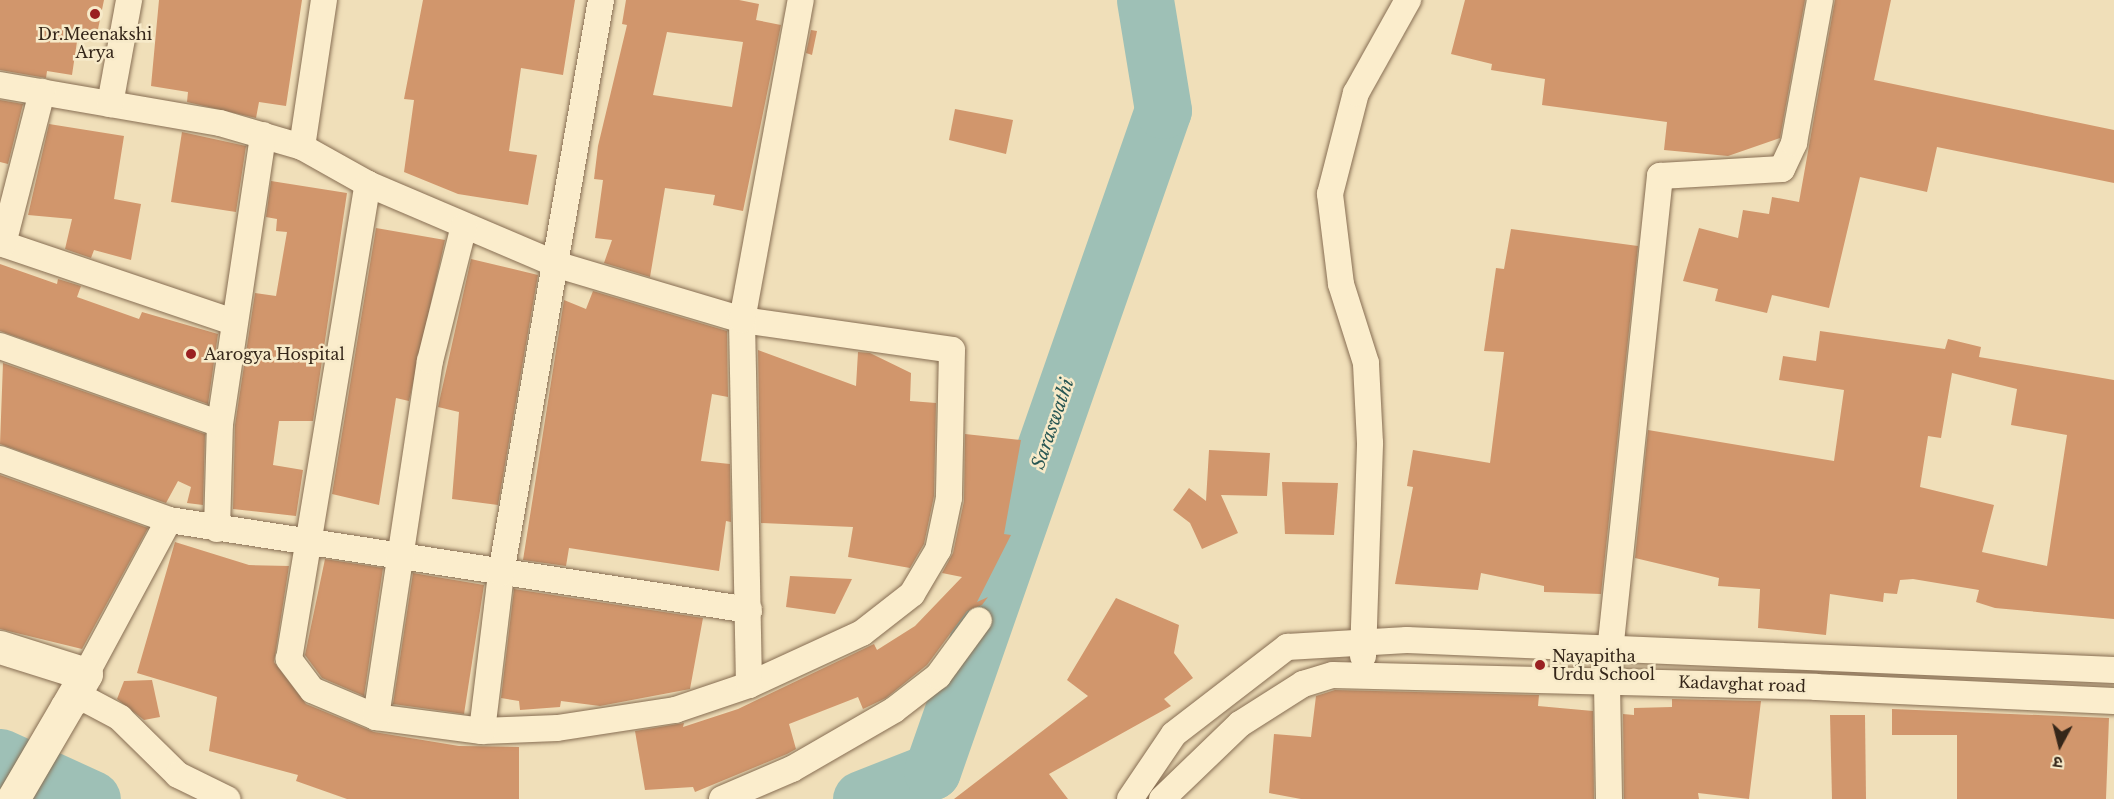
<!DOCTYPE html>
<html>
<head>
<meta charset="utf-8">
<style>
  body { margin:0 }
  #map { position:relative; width:2114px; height:799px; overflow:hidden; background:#f0dfb9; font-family:"Libre Baskerville","Noto Sans Devanagari",serif }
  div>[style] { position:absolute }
  .river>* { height:57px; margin:-28.5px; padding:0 28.5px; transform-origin:28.5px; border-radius:28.5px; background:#9ec0b6 }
  .building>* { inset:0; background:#d1966c }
  .roads { filter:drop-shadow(0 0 2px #876e53) drop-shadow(0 0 2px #876e53) }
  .minor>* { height:26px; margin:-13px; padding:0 13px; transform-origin:13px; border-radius:13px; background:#fbedcc }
  .secondary>* { height:33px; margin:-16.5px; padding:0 16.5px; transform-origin:16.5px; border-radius:16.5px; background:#fbedcc }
  .dots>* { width:16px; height:16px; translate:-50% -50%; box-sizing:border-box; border:3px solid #f7eac9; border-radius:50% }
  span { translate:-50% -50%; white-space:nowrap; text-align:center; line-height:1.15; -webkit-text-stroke:5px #f7eac9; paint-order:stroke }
  .poi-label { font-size:16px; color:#352619 }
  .left { translate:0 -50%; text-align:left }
  .street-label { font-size:16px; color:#352619 }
  .water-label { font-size:18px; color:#275653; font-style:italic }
  .north { position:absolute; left:2030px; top:715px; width:60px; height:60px; -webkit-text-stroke:4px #f7eac9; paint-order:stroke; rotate:187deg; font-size:16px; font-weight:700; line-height:24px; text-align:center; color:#352619 }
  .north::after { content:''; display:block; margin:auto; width:21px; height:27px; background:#352619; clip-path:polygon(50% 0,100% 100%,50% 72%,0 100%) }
</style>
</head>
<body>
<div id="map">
  <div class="river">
    <div style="left:0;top:757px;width:101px;rotate:24.5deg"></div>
    <div style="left:861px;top:799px;width:76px;rotate:-21.5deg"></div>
    <div style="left:932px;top:771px;width:700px;rotate:-70.74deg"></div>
    <div style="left:1163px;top:110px;width:111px;rotate:-99.3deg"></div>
  </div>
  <div class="building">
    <div style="clip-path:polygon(0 0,104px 0,96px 39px,78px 35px,72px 75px,47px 71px,46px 78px,0 70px)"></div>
    <div style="clip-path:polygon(159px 0,302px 0,286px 106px,259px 102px,256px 118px,187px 102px,188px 92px,151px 86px)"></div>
    <div style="clip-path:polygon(423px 0,575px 0,563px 75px,521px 68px,509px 151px,537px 155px,528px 205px,458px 194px,404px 172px,414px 100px,404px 99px)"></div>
    <div style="clip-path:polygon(evenodd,626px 0,739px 0,759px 4px,756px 20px,781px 25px,743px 211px,713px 205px,715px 195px,665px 188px,650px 277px,604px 263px,612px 240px,595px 238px,603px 180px,594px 179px,598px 146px,627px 25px,622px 24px,626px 0,667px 32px,743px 42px,732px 107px,653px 95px,667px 32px)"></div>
    <div style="clip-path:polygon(1465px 0,1805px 0,1780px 138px,1728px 156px,1664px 150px,1667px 122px,1542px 105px,1545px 79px,1491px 70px,1492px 64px,1451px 54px)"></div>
    <div style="clip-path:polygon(1835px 0,1891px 0,1874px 80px,2114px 130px,2114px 183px,1937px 147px,1927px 192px,1860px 177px,1829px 308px,1772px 295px,1767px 313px,1715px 301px,1718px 289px,1683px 281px,1699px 228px,1738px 238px,1743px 210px,1769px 214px,1772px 197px,1799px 202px)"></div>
    <div style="clip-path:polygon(811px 30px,817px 31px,812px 55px,806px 53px)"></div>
    <div style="clip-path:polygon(0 100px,23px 104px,8px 164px,0 162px)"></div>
    <div style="clip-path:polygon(955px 109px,1013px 120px,1006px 154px,949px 140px)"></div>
    <div style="clip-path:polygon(49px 124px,124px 136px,114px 199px,141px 204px,131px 260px,94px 250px,91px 258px,65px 249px,72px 219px,28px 215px)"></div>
    <div style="clip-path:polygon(182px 132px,246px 146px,236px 212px,171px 202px)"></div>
    <div style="clip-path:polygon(271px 181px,347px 193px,313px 421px,279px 421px,273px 465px,303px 470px,296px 516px,233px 509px,235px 425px,255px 293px,276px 296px,287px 232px,276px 231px,277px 219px,266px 217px)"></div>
    <div style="clip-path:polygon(376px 228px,445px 240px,409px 401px,396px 398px,379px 505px,332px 494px)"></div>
    <div style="clip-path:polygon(1511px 229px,1638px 246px,1601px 594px,1544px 592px,1544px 586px,1481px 573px,1478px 590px,1395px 584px,1413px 487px,1407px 486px,1413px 450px,1490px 463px,1504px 352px,1484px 351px,1496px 268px,1504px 269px)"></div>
    <div style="clip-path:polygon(471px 259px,538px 275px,498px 505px,452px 499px,459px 412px,438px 407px)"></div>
    <div style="clip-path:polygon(0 264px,57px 284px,58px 279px,81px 286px,77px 297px,139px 319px,142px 312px,218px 334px,208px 404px,0 331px)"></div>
    <div style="clip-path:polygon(593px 291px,727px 331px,728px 397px,712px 394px,701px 461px,730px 464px,731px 522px,726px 521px,719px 571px,569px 548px,566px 566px,523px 560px,564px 300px,586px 309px)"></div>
    <div style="clip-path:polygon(evenodd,1820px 331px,1945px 349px,1948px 339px,1981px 347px,1979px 357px,2114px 380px,2114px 619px,1995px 608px,1976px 602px,1979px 590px,1913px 579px,1900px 580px,1897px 594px,1884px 593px,1883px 602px,1830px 594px,1826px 635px,1758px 628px,1760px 589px,1718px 586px,1719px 578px,1635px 558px,1648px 430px,1834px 461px,1844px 390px,1779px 380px,1783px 356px,1816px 361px,1820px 331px,1952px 373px,2017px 389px,2011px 425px,2067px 435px,2047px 566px,1982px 552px,1994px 505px,1920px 487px,1928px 436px,1941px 438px,1952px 373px)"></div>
    <div style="clip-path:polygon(758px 350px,856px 386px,858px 352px,870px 353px,911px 373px,910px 401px,936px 403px,934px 496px,924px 544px,910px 568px,848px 557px,853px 527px,761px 523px)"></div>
    <div style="clip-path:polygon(3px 363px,205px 434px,203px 505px,187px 503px,191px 487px,178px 481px,166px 503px,0 444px)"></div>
    <div style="clip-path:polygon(965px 434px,1021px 440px,1004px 534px,1011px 535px,977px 602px,988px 597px,982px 605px,967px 611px,927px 665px,886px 698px,863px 709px,858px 697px,789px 724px,796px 749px,787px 754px,695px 792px,693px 787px,645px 790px,635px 731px,684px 723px,683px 727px,738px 709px,874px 644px,877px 650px,915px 626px,962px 577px,942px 573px,953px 553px,964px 501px)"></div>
    <div style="clip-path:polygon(1209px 450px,1270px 453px,1267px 496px,1221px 495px,1238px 533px,1202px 549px,1190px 523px,1173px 510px,1189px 488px,1206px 501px)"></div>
    <div style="clip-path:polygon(0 475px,148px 528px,82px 649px,0 629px)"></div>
    <div style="clip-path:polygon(1282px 482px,1338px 483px,1334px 535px,1285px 534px)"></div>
    <div style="clip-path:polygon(175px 542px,249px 565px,289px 566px,274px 662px,306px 704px,374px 732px,459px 746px,519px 747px,519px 799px,347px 799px,296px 781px,298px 775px,209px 751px,217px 697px,137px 673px)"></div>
    <div style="clip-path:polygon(325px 559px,383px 568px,364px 696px,322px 678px,305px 655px)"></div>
    <div style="clip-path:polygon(413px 573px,484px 585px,464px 714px,393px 704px)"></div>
    <div style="clip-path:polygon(790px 576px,852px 579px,835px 614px,786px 607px)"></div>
    <div style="clip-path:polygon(514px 589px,703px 618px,690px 689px,600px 706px,561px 701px,560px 707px,520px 710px,519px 701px,501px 698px)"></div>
    <div style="clip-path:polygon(1116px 598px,1179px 625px,1174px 653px,1193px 678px,1164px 699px,1171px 706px,1049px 774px,1068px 799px,954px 799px,1088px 696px,1067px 680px)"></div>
    <div style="clip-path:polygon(152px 680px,160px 717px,144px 720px,117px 699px,124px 681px)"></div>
    <div style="clip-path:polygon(1335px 690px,1539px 695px,1538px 706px,1593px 711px,1594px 799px,1301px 799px,1269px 793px,1274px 734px,1311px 737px,1316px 696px)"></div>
    <div style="clip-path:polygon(1672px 699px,1761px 701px,1749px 799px,1698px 793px,1699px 799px,1624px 799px,1623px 714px,1634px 715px,1634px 708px,1672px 707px)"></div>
    <div style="clip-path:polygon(1892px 709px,2109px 718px,2106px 799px,1957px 799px,1957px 735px,1892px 735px)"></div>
    <div style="clip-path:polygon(1830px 715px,1865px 715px,1866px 799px,1832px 799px)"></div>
  </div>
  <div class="roads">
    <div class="minor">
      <div style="left:0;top:85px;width:223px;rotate:9.8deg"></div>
      <div style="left:220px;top:123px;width:85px;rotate:16.3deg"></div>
      <div style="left:302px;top:147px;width:76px;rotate:29.3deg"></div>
      <div style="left:368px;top:184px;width:207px;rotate:23.1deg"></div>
      <div style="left:558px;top:265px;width:192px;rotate:16.6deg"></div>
      <div style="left:742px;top:320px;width:212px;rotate:8.1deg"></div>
      <div style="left:952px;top:350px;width:148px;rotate:91.2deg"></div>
      <div style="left:949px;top:498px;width:53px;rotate:101.9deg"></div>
      <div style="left:938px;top:550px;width:51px;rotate:120.6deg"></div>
      <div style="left:912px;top:594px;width:63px;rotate:142deg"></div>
      <div style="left:862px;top:633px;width:124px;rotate:155.3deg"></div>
      <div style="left:749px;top:685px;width:78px;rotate:161.3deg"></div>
      <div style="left:675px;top:710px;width:119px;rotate:171.3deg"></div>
      <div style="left:557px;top:728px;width:75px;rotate:177.7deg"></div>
      <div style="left:482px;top:731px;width:107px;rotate:-172.5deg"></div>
      <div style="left:376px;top:717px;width:69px;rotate:-157.1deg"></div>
      <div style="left:312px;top:690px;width:39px;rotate:-127deg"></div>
      <div style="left:289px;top:659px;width:482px;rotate:-80.6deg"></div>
      <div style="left:110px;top:104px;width:106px;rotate:-79.6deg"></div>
      <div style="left:302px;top:147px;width:149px;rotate:-81.5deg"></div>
      <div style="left:0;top:243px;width:246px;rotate:18.7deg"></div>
      <div style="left:3px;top:244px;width:157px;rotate:-75.6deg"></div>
      <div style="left:0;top:346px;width:233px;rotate:19.5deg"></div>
      <div style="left:0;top:459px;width:180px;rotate:19.8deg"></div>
      <div style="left:169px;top:520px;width:587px;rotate:8.82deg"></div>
      <div style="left:217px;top:529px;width:105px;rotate:-88.4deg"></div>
      <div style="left:220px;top:424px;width:292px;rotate:-81.5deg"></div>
      <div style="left:1363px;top:656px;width:213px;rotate:-88.1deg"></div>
      <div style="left:1370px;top:443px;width:80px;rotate:-92.9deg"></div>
      <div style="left:1366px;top:363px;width:83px;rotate:-107.6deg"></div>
      <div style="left:1341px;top:284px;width:91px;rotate:-97deg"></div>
      <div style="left:1330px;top:194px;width:104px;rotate:-75.6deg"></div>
      <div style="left:1356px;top:93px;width:107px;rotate:-60.8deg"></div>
      <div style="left:86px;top:674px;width:175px;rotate:-61.7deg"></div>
      <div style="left:749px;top:685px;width:365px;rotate:-91.1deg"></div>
      <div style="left:742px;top:320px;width:325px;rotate:-79.6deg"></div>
      <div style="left:64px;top:706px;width:22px;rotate:-18deg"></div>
      <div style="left:85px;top:699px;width:40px;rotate:28deg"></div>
      <div style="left:120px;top:718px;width:81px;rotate:44.5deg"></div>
      <div style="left:178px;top:775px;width:55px;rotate:26.1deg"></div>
      <div style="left:376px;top:717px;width:360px;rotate:-81.4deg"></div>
      <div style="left:430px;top:361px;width:139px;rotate:-75.9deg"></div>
      <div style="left:482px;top:731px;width:159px;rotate:-83.1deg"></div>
      <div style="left:501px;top:573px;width:582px;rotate:-80.1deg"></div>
      <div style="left:722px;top:799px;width:76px;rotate:-23.2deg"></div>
      <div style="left:792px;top:769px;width:118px;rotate:-30deg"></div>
      <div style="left:894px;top:710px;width:56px;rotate:-37.7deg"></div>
      <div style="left:938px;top:676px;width:69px;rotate:-53.8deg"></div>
      <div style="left:1130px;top:799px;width:78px;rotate:-55.9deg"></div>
      <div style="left:1174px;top:734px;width:143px;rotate:-37.6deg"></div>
      <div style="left:1287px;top:647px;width:120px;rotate:-3.3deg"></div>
      <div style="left:1407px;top:640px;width:708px;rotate:2.43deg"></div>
      <div style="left:1162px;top:799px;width:108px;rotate:-43.9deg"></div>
      <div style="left:1240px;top:724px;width:75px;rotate:-32.4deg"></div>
      <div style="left:1303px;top:684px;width:31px;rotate:-17deg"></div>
      <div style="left:1333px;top:675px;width:483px;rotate:1.4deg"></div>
      <div style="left:1816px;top:687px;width:298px;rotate:2.7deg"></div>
      <div style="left:1609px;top:799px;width:119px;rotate:-91deg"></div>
      <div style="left:1607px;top:680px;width:507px;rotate:-84deg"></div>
      <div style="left:1660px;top:176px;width:122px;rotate:-3.3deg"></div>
      <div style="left:1782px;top:169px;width:29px;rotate:-65deg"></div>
      <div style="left:1794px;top:143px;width:145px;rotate:-79.7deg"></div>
    </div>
    <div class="secondary">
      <div style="left:0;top:647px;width:90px;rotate:17.4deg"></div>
      <div style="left:86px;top:674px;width:145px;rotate:120.3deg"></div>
    </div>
  </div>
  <div class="dots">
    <div style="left:95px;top:14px;background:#9a2021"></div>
    <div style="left:191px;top:354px;background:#9a2021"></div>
    <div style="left:1540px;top:665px;background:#9a2021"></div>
  </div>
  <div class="poi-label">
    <span style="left:95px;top:43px">Dr.Meenakshi<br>Arya</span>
    <span class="left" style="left:204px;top:354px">Aarogya Hospital</span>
    <span class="left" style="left:1552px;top:665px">Nayapitha<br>Urdu School</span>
  </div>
  <div class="street-label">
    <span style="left:1742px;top:684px;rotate:2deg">Kadavghat road</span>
  </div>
  <div class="water-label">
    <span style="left:1053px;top:424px;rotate:-71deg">Saraswathi</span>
  </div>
  <div class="north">उ</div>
</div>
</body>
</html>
